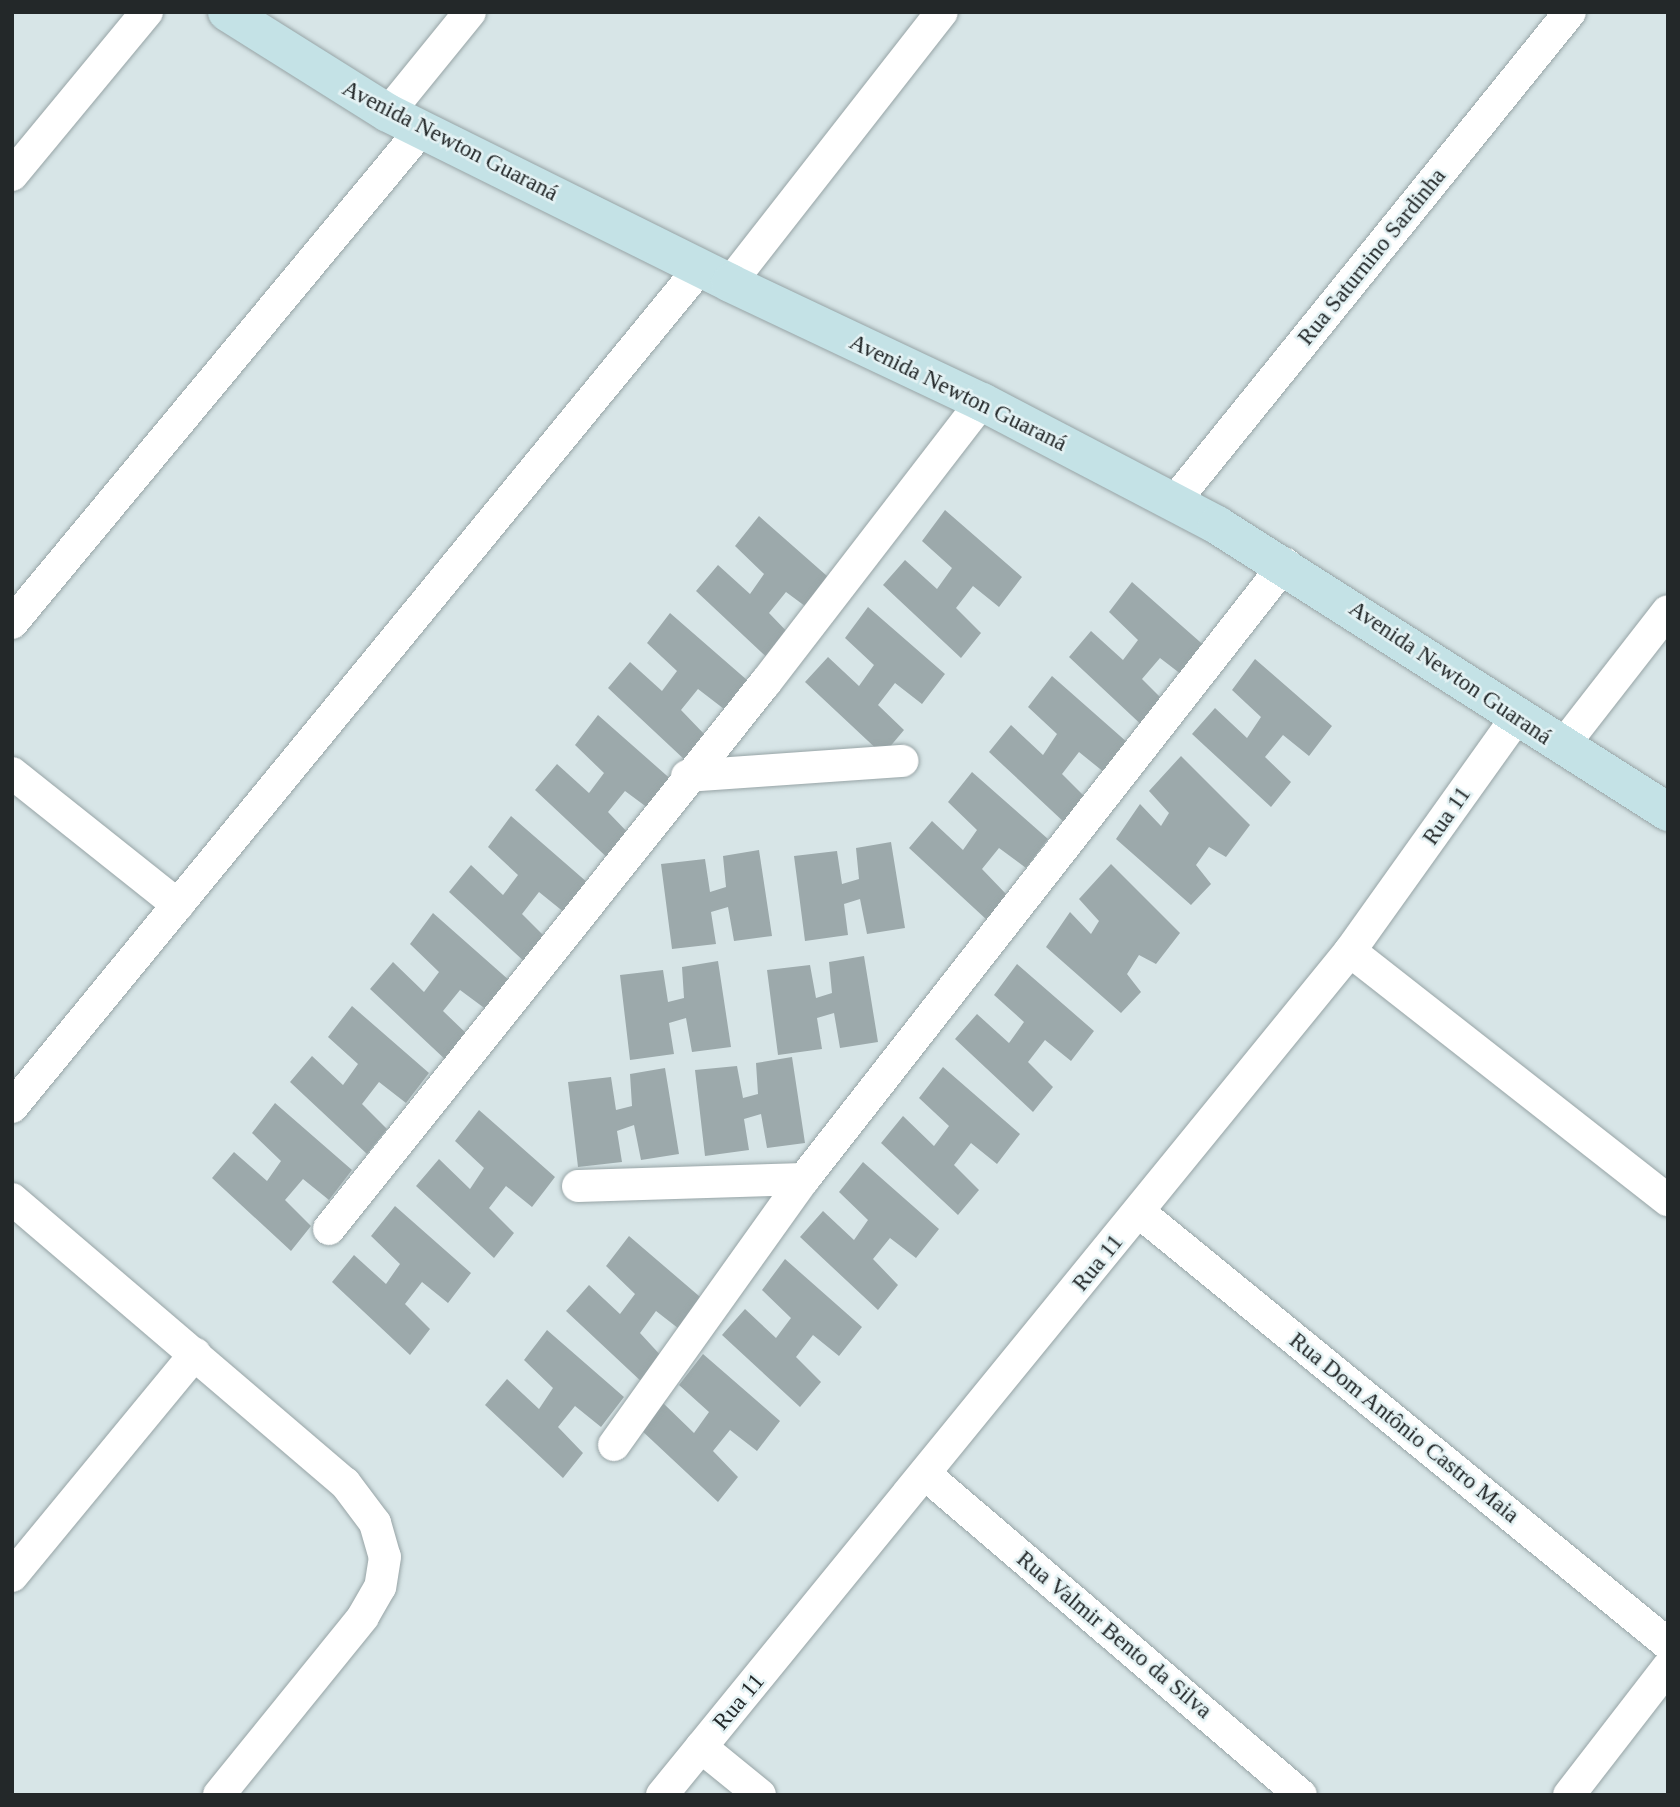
<!DOCTYPE html>
<html>
<head>
<meta charset="utf-8">
<style>
  body { margin:0 }
  #map { position:relative; width:1680px; height:1807px; overflow:hidden; background:#d7e5e7; font-family:"Times New Roman",serif }
  div>[style] { position:absolute }
  .building>* { inset:0; background:#9ca9ab }
  .roads { filter:drop-shadow(0 0 2px #97a4a6) drop-shadow(0 0 2px #97a4a6) }
  .street>* { height:32px; margin:-16px; padding:0 16px; transform-origin:16px; border-radius:16px; background:#fff }
  .secondary>* { height:38px; margin:-19px; padding:0 19px; transform-origin:19px; border-radius:19px; background:#c4e2e6 }
  span { translate:-50% -50%; white-space:nowrap; text-align:center; line-height:1.15; -webkit-text-stroke:5px #e4f2f4; paint-order:stroke }
  .street-label { font-size:23px; color:#232829 }
  .frame { position:absolute; inset:0; border:14px solid #232829; pointer-events:none }
</style>
</head>
<body>
<div id="map">
  <div class="building">
    <div style="clip-path:polygon(945px 510px,1022px 577px,999px 607px,973px 586px,956px 608px,981px 633px,961px 658px,883px 585px,905px 560px,937px 589px,952px 568px,922px 541px)"></div>
    <div style="clip-path:polygon(759px 516px,835px 583px,813px 612px,786px 592px,769px 613px,794px 639px,774px 664px,696px 591px,718px 565px,750px 594px,764px 574px,735px 546px)"></div>
    <div style="clip-path:polygon(1132px 582px,1208px 649px,1186px 678px,1160px 658px,1142px 679px,1168px 705px,1147px 730px,1069px 657px,1091px 631px,1123px 660px,1138px 640px,1109px 612px)"></div>
    <div style="clip-path:polygon(868px 607px,945px 674px,922px 704px,895px 683px,878px 705px,904px 730px,883px 755px,805px 682px,828px 657px,859px 686px,874px 665px,845px 638px)"></div>
    <div style="clip-path:polygon(670px 613px,747px 680px,724px 709px,698px 689px,681px 710px,706px 736px,686px 761px,608px 688px,630px 662px,662px 691px,677px 671px,647px 643px)"></div>
    <div style="clip-path:polygon(1255px 659px,1332px 726px,1309px 756px,1283px 735px,1265px 757px,1291px 782px,1271px 807px,1192px 734px,1215px 708px,1247px 738px,1261px 717px,1232px 690px)"></div>
    <div style="clip-path:polygon(1052px 676px,1128px 743px,1105px 773px,1079px 752px,1062px 774px,1087px 799px,1066px 824px,989px 752px,1011px 725px,1043px 755px,1057px 734px,1028px 707px)"></div>
    <div style="clip-path:polygon(598px 715px,674px 782px,652px 811px,625px 791px,608px 812px,633px 838px,613px 863px,535px 790px,557px 764px,589px 793px,604px 773px,575px 745px)"></div>
    <div style="clip-path:polygon(1181px 756px,1250px 825px,1226px 857px,1209px 847px,1196px 865px,1211px 884px,1191px 905px,1116px 839px,1140px 804px,1161px 826px,1169px 813px,1149px 791px)"></div>
    <div style="clip-path:polygon(972px 772px,1048px 839px,1026px 868px,999px 848px,982px 869px,1007px 895px,987px 920px,909px 848px,932px 821px,963px 850px,977px 830px,948px 802px)"></div>
    <div style="clip-path:polygon(511px 816px,588px 883px,565px 913px,539px 892px,522px 914px,547px 939px,527px 964px,449px 892px,471px 865px,503px 895px,518px 875px,488px 847px)"></div>
    <div style="clip-path:polygon(891px 842px,905px 928px,867px 934px,860px 899px,844px 904px,848px 935px,805px 941px,794px 856px,837px 851px,842px 884px,859px 879px,856px 848px)"></div>
    <div style="clip-path:polygon(759px 850px,772px 936px,734px 941px,728px 907px,711px 912px,716px 944px,672px 949px,661px 864px,705px 859px,710px 892px,726px 887px,723px 856px)"></div>
    <div style="clip-path:polygon(1111px 864px,1180px 933px,1156px 964px,1139px 955px,1127px 974px,1141px 992px,1121px 1013px,1046px 947px,1070px 912px,1091px 934px,1099px 921px,1079px 899px)"></div>
    <div style="clip-path:polygon(433px 913px,510px 981px,487px 1010px,460px 990px,443px 1011px,469px 1036px,448px 1062px,370px 989px,393px 962px,424px 992px,439px 972px,410px 944px)"></div>
    <div style="clip-path:polygon(864px 956px,878px 1042px,840px 1048px,834px 1013px,817px 1018px,822px 1049px,778px 1055px,767px 970px,810px 965px,816px 998px,832px 993px,829px 962px)"></div>
    <div style="clip-path:polygon(718px 961px,731px 1047px,692px 1052px,686px 1018px,669px 1023px,674px 1054px,630px 1060px,620px 975px,663px 970px,668px 1002px,684px 998px,682px 967px)"></div>
    <div style="clip-path:polygon(1017px 964px,1094px 1031px,1071px 1061px,1045px 1040px,1028px 1062px,1053px 1087px,1033px 1112px,955px 1039px,977px 1014px,1009px 1043px,1024px 1022px,994px 995px)"></div>
    <div style="clip-path:polygon(352px 1006px,429px 1073px,406px 1103px,379px 1082px,362px 1104px,387px 1129px,367px 1154px,290px 1082px,312px 1056px,343px 1085px,358px 1064px,328px 1037px)"></div>
    <div style="clip-path:polygon(792px 1057px,805px 1143px,767px 1148px,761px 1114px,744px 1119px,749px 1150px,705px 1156px,695px 1070px,737px 1066px,743px 1098px,758px 1094px,756px 1063px)"></div>
    <div style="clip-path:polygon(943px 1067px,1020px 1134px,997px 1164px,971px 1143px,954px 1165px,979px 1190px,958px 1215px,881px 1143px,903px 1116px,934px 1146px,949px 1126px,919px 1098px)"></div>
    <div style="clip-path:polygon(665px 1068px,679px 1154px,641px 1160px,634px 1125px,617px 1131px,622px 1162px,578px 1167px,568px 1082px,611px 1077px,616px 1110px,632px 1106px,630px 1074px)"></div>
    <div style="clip-path:polygon(275px 1103px,352px 1170px,329px 1200px,303px 1179px,285px 1200px,311px 1226px,291px 1251px,212px 1178px,234px 1152px,267px 1181px,281px 1161px,252px 1133px)"></div>
    <div style="clip-path:polygon(479px 1110px,555px 1177px,532px 1207px,506px 1186px,489px 1208px,514px 1233px,494px 1258px,416px 1186px,439px 1159px,470px 1189px,484px 1168px,455px 1141px)"></div>
    <div style="clip-path:polygon(863px 1162px,939px 1229px,916px 1258px,890px 1238px,873px 1259px,898px 1285px,878px 1310px,800px 1237px,823px 1211px,854px 1240px,868px 1220px,839px 1192px)"></div>
    <div style="clip-path:polygon(395px 1206px,471px 1273px,448px 1303px,422px 1282px,405px 1304px,430px 1329px,410px 1355px,332px 1282px,354px 1255px,386px 1284px,400px 1264px,371px 1236px)"></div>
    <div style="clip-path:polygon(629px 1236px,706px 1302px,683px 1332px,656px 1311px,640px 1333px,664px 1359px,644px 1384px,566px 1311px,589px 1285px,620px 1314px,635px 1294px,606px 1266px)"></div>
    <div style="clip-path:polygon(785px 1259px,862px 1327px,839px 1356px,813px 1335px,796px 1357px,821px 1382px,800px 1407px,722px 1335px,745px 1309px,776px 1338px,791px 1318px,762px 1290px)"></div>
    <div style="clip-path:polygon(547px 1330px,624px 1397px,601px 1427px,575px 1406px,558px 1427px,583px 1453px,563px 1478px,485px 1405px,507px 1379px,539px 1409px,553px 1388px,524px 1360px)"></div>
    <div style="clip-path:polygon(703px 1354px,780px 1421px,757px 1451px,730px 1430px,713px 1451px,738px 1477px,718px 1502px,640px 1429px,663px 1403px,694px 1433px,709px 1412px,679px 1385px)"></div>
  </div>
  <div class="roads">
    <div class="street">
      <div style="left:388px;top:113px;width:130px;rotate:-50.9deg"></div>
      <div style="left:12px;top:175px;width:212px;rotate:-50.4deg"></div>
      <div style="left:730px;top:283px;width:344px;rotate:-52deg"></div>
      <div style="left:1174px;top:502px;width:630px;rotate:-51.06deg"></div>
      <div style="left:12px;top:623px;width:642px;rotate:-50.31deg"></div>
      <div style="left:1562px;top:747px;width:172px;rotate:-52.1deg"></div>
      <div style="left:12px;top:773px;width:212px;rotate:38.5deg"></div>
      <div style="left:687px;top:776px;width:216px;rotate:-4deg"></div>
      <div style="left:1350px;top:951px;width:404px;rotate:38.1deg"></div>
      <div style="left:12px;top:1107px;width:1084px;rotate:-50.65deg"></div>
      <div style="left:578px;top:1186px;width:226px;rotate:-1.8deg"></div>
      <div style="left:12px;top:1199px;width:438px;rotate:40.5deg"></div>
      <div style="left:345px;top:1483px;width:50px;rotate:53.1deg"></div>
      <div style="left:375px;top:1523px;width:35px;rotate:74deg"></div>
      <div style="left:385px;top:1557px;width:30px;rotate:99deg"></div>
      <div style="left:380px;top:1587px;width:34px;rotate:120deg"></div>
      <div style="left:363px;top:1617px;width:229px;rotate:129deg"></div>
      <div style="left:1139px;top:1212px;width:683px;rotate:39.24deg"></div>
      <div style="left:329px;top:1229px;width:700px;rotate:-51.38deg"></div>
      <div style="left:766px;top:682px;width:354px;rotate:-52.4deg"></div>
      <div style="left:614px;top:1445px;width:327px;rotate:-54.5deg"></div>
      <div style="left:804px;top:1179px;width:781px;rotate:-51.97deg"></div>
      <div style="left:926px;top:1475px;width:493px;rotate:40.5deg"></div>
      <div style="left:12px;top:1576px;width:288px;rotate:-50.5deg"></div>
      <div style="left:701px;top:1747px;width:76px;rotate:39.1deg"></div>
      <div style="left:662px;top:1795px;width:1089px;rotate:-50.81deg"></div>
      <div style="left:1350px;top:951px;width:286px;rotate:-54.5deg"></div>
      <div style="left:1569px;top:1795px;width:162px;rotate:-52.3deg"></div>
    </div>
    <div class="secondary">
      <div style="left:227px;top:12px;width:190px;rotate:32.1deg"></div>
      <div style="left:388px;top:113px;width:382px;rotate:26.4deg"></div>
      <div style="left:730px;top:283px;width:279px;rotate:25.3deg"></div>
      <div style="left:982px;top:402px;width:265px;rotate:27.6deg"></div>
      <div style="left:1217px;top:525px;width:535px;rotate:32.47deg"></div>
    </div>
  </div>
  <div class="street-label">
    <span style="left:450px;top:141px;rotate:27deg">Avenida Newton Guaraná</span>
    <span style="left:1372px;top:257px;rotate:-51deg">Rua Saturnino Sardinha</span>
    <span style="left:958px;top:393px;rotate:26deg">Avenida Newton Guaraná</span>
    <span style="left:1450px;top:673px;rotate:34deg">Avenida Newton Guaraná</span>
    <span style="left:1447px;top:816px;rotate:-55deg">Rua 11</span>
    <span style="left:1098px;top:1263px;rotate:-51deg">Rua 11</span>
    <span style="left:1404px;top:1428px;rotate:39deg">Rua Dom Antônio Castro Maia</span>
    <span style="left:1114px;top:1635px;rotate:40deg">Rua Valmir Bento da Silva</span>
    <span style="left:739px;top:1702px;rotate:-50deg">Rua 11</span>
  </div>
  <div class="frame"></div>
</div>
</body>
</html>
